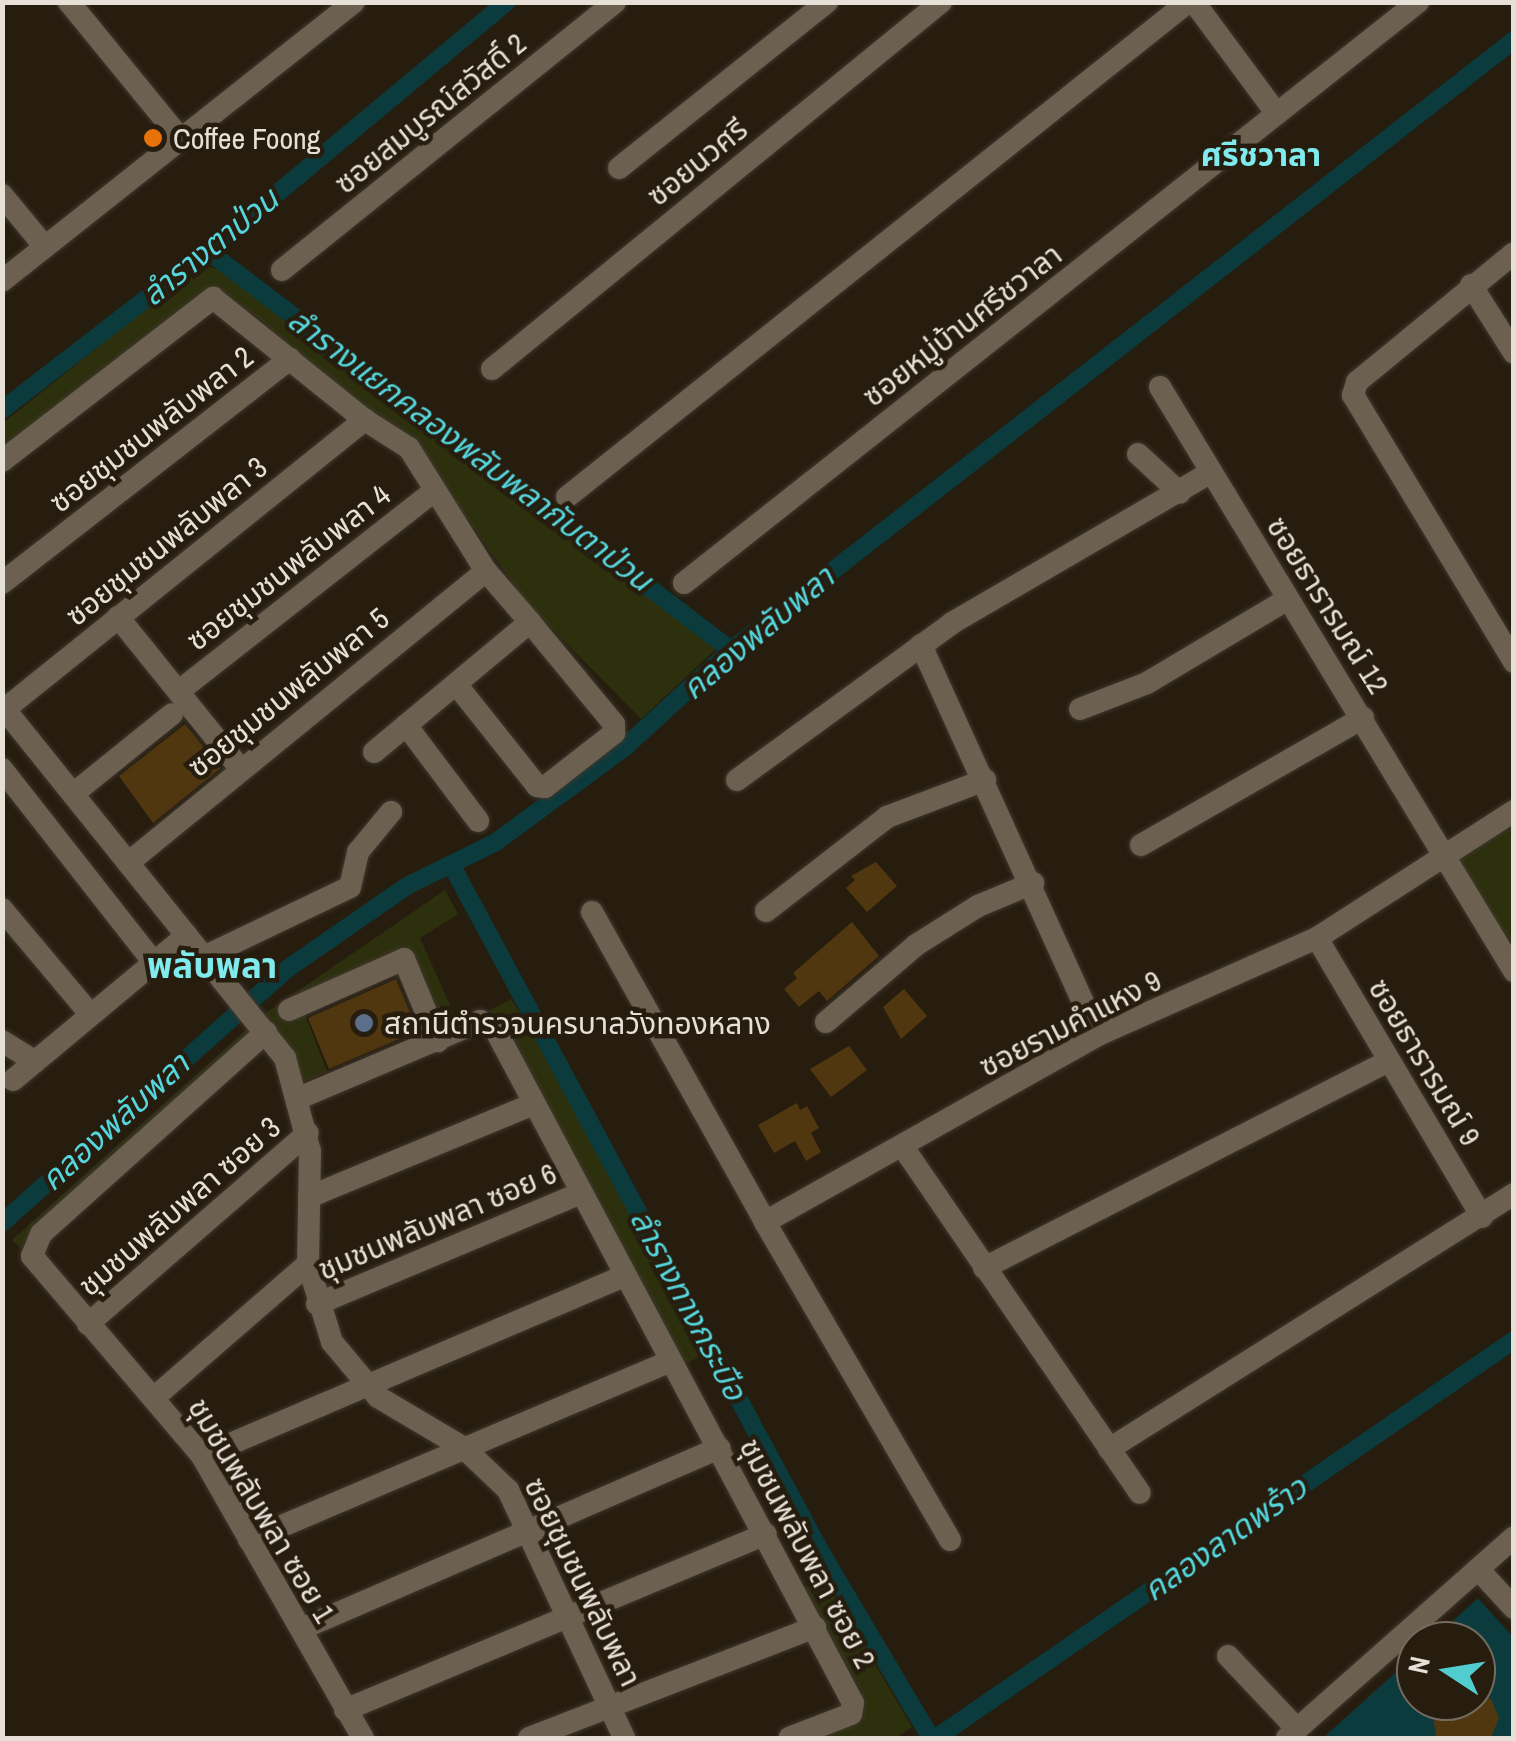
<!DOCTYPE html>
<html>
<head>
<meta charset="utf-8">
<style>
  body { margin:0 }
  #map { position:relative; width:1516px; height:1741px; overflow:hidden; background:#261d0f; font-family:"Archivo Narrow","Noto Sans Thai",sans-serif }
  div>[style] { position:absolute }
  .green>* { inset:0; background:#2c300c }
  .water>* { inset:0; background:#0b3b3d }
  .canal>* { height:18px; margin:-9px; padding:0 9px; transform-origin:9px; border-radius:9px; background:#0b3b3d }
  .building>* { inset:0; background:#51370f }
  .roads { filter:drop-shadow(0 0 2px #3f372f) drop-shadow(0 0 2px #3f372f) }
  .minor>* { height:22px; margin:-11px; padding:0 11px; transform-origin:11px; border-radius:11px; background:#6c6151 }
  .dots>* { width:28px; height:28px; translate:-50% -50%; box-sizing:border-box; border:5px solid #261d0f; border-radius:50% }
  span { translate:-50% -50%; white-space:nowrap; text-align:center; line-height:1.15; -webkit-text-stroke:9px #261d0f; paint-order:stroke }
  .street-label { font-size:30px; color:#e7e0d7 }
  .poi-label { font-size:30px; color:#e7e0d7 }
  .left { translate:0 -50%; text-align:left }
  .neighbourhood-label { font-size:32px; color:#7febed; font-weight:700 }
  .water-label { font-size:32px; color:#55d5dc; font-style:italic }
  .quarter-label { font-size:35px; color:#7febed; font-weight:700 }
  .frame { position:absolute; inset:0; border:5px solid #e7e0d7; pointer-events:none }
  .north { position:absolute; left:1396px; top:1621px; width:100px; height:100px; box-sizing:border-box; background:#261d0f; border:2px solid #736b5f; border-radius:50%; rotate:282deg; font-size:28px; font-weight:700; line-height:40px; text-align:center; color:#e7e0d7 }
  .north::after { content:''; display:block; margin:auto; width:35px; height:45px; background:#52cdcf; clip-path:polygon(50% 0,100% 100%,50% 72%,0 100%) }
</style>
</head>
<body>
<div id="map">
  <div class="green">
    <div style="clip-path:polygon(201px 265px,222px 270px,718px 647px,641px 719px,527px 603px,432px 469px,253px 314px,209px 289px,3px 449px,3px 423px)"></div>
    <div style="clip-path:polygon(1513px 823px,1513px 953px,1460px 860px)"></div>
    <div style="clip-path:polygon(445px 890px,458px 914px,420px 938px,458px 1023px,439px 1035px,396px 971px,303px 1010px,327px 1071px,302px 1083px,260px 1017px)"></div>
    <div style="clip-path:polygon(511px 999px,572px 1095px,705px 1354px,681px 1366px,490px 1010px)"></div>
    <div style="clip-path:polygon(253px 1024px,260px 1033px,24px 1252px,12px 1240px)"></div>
    <div style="clip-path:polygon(825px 1579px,912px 1727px,895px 1738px,806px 1738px,862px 1709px,861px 1691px,803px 1588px)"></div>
  </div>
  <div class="water">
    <div style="clip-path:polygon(1478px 1598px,1513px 1637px,1513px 1738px,1323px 1738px,1416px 1654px,1416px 1701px,1476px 1701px,1476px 1641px,1431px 1641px)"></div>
  </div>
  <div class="canal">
    <div style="left:208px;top:251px;width:658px;rotate:37.34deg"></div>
    <div style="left:2px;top:410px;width:260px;rotate:-37.7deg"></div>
    <div style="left:208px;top:251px;width:389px;rotate:-39.8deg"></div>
    <div style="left:452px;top:866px;width:781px;rotate:61.73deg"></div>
    <div style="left:822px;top:1554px;width:214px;rotate:59.4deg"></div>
    <div style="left:2px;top:1223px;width:382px;rotate:-41.7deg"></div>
    <div style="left:287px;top:969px;width:146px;rotate:-34.7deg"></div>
    <div style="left:407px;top:886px;width:99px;rotate:-26.3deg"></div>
    <div style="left:496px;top:842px;width:159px;rotate:-36.3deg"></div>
    <div style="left:624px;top:748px;width:145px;rotate:-42.5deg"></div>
    <div style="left:731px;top:650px;width:993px;rotate:-37.92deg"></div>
    <div style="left:936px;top:1738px;width:702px;rotate:-34.55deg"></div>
  </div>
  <div class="building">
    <div style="clip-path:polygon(185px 724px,221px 768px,153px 823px,119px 776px)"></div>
    <div style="clip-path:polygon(876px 862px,897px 886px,867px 912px,846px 888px,855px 880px,851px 876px)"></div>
    <div style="clip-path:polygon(852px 922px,879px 956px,827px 1001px,819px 991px,799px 1007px,784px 989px,797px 978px,793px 973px)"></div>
    <div style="clip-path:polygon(396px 979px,418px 1031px,329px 1069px,308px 1018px)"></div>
    <div style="clip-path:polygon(904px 989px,927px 1016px,901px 1039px,883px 1007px)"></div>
    <div style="clip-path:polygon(849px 1046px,867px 1070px,831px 1097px,810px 1069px)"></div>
    <div style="clip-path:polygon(797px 1103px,800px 1110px,807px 1106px,819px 1128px,811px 1133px,821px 1152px,806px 1161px,795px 1141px,774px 1153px,758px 1125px)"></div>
    <div style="clip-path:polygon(1476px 1690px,1491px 1699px,1499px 1718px,1491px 1738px,1436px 1738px,1432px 1707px,1476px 1701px)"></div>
  </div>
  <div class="roads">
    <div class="minor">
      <div style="left:69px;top:2px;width:176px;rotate:50.8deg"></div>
      <div style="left:1194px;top:2px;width:139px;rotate:53.5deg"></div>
      <div style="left:619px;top:168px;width:266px;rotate:-38.6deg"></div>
      <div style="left:2px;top:195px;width:67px;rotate:50.4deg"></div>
      <div style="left:1514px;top:253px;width:203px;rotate:140.6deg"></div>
      <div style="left:1357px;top:382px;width:14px;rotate:107deg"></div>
      <div style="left:1353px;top:395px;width:312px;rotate:58.9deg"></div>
      <div style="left:282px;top:270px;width:427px;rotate:-38.8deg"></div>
      <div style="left:2px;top:281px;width:449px;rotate:-38.4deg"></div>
      <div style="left:1471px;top:285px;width:80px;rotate:57.7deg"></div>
      <div style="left:492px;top:369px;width:580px;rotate:-39.26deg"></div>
      <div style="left:1160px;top:387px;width:683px;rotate:58.78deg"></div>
      <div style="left:1138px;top:454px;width:57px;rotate:42.9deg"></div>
      <div style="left:2px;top:461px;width:267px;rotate:-37.7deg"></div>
      <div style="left:213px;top:298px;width:195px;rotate:38.8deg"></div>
      <div style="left:365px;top:420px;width:52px;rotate:32.5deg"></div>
      <div style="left:409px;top:448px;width:145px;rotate:58deg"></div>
      <div style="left:486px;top:571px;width:67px;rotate:49.2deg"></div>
      <div style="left:530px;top:622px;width:203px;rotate:140.2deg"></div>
      <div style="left:567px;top:497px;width:794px;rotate:-38.56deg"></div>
      <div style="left:2px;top:583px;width:365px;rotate:-37.9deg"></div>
      <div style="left:684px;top:583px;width:936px;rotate:-38.36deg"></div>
      <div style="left:118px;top:617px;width:194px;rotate:51.1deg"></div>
      <div style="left:921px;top:645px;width:428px;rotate:65.6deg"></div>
      <div style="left:456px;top:684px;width:130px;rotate:51.5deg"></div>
      <div style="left:537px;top:786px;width:8px;rotate:7deg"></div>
      <div style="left:545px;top:787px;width:88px;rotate:-38deg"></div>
      <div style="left:614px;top:733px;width:9px;rotate:-90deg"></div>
      <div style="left:614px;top:724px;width:132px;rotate:-129.5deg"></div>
      <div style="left:179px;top:691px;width:324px;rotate:-38.1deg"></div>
      <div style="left:2px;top:706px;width:452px;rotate:51.2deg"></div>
      <div style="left:285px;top:1058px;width:96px;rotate:75deg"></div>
      <div style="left:310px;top:1151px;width:113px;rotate:91deg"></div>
      <div style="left:308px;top:1264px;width:82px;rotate:72.9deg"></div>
      <div style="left:332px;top:1342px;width:72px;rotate:50.1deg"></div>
      <div style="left:378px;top:1397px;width:100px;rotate:30.7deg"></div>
      <div style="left:464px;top:1448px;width:61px;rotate:43.7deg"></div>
      <div style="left:508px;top:1490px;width:274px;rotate:64.9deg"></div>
      <div style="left:5px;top:709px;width:462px;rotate:-38.8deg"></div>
      <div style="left:1080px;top:709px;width:72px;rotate:-21.2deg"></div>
      <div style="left:1147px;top:683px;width:164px;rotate:-30.8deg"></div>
      <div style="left:406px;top:725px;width:120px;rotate:53.1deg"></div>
      <div style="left:2px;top:769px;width:246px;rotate:51.9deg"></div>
      <div style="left:737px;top:780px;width:266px;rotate:-36.1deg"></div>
      <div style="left:952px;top:623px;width:298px;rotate:-30.2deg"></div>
      <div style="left:73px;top:794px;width:127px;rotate:-38.9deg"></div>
      <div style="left:1141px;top:845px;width:256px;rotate:-29.8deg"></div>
      <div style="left:128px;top:863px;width:462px;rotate:-39.2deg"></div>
      <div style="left:2px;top:909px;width:138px;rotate:50deg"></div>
      <div style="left:766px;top:911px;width:153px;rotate:-37.8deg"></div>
      <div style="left:887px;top:817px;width:105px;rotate:-20.7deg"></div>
      <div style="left:592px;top:912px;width:355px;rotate:60.8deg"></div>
      <div style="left:1317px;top:938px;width:324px;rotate:59.4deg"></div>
      <div style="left:204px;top:957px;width:162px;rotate:-25.6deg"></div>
      <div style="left:350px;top:887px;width:36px;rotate:-77deg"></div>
      <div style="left:358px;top:852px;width:52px;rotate:-50.5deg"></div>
      <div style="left:289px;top:1010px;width:126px;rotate:-23.9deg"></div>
      <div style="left:404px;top:959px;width:89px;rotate:67.5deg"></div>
      <div style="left:826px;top:1022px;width:118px;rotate:-40.5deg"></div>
      <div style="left:916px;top:945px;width:73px;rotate:-32.2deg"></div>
      <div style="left:978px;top:906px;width:60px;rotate:-22.7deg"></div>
      <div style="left:266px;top:1032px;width:302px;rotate:138.1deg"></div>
      <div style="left:41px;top:1234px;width:24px;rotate:112deg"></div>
      <div style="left:32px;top:1256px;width:262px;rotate:49.6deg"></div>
      <div style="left:202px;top:1456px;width:325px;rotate:60.3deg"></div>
      <div style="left:2px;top:1041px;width:39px;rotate:32deg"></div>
      <div style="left:13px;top:1080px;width:226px;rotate:-39.8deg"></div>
      <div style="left:299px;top:1098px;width:197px;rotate:-23deg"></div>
      <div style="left:480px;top:1021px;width:17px;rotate:28deg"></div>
      <div style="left:495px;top:1029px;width:763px;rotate:62.02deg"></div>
      <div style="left:853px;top:1703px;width:11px;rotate:100deg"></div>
      <div style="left:851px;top:1714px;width:66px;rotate:158.8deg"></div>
      <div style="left:903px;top:1147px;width:419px;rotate:55.6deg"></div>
      <div style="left:309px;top:1197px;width:243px;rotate:-22.5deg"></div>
      <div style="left:984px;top:1268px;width:455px;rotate:-27.1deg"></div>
      <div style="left:317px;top:1304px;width:286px;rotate:-22.8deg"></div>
      <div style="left:88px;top:1324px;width:291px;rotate:-41deg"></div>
      <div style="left:156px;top:1396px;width:201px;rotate:-41deg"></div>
      <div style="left:1109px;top:1449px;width:479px;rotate:-32.2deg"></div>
      <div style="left:202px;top:1456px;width:460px;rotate:-23.1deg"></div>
      <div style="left:249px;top:1540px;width:458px;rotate:-23deg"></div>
      <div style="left:950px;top:1540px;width:368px;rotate:-120.2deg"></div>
      <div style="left:765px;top:1222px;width:382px;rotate:-29.3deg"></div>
      <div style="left:1098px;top:1035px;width:240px;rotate:-23.9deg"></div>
      <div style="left:1317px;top:938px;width:234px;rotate:-32.8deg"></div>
      <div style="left:1478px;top:1569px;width:53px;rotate:47.3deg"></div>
      <div style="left:301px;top:1629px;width:456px;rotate:-23.4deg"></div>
      <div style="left:1228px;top:1656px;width:100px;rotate:46.6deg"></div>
      <div style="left:345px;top:1710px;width:456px;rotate:-22.7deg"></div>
      <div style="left:529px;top:1738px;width:307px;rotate:-21.2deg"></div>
      <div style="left:1287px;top:1738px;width:303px;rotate:-41.5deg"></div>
    </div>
  </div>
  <div class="dots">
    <div style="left:153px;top:138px;background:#e8710a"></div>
    <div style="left:364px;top:1023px;background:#5c6f8a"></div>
  </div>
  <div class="street-label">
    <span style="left:430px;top:113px;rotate:-39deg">ซอยสมบูรณ์สวัสดิ์ 2</span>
    <span style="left:697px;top:162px;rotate:-39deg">ซอยนวศรี</span>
    <span style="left:962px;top:325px;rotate:-38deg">ซอยหมู่บ้านศรีชวาลา</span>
    <span style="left:151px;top:429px;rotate:-38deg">ซอยชุมชนพลับพลา 2</span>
    <span style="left:166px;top:541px;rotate:-39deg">ซอยชุมชนพลับพลา 3</span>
    <span style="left:288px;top:567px;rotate:-38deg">ซอยชุมชนพลับพลา 4</span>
    <span style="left:1328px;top:605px;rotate:58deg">ซอยธารารมณ์ 12</span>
    <span style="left:288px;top:692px;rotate:-39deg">ซอยชุมชนพลับพลา 5</span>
    <span style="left:1070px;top:1023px;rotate:-27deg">ซอยรามคำแหง 9</span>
    <span style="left:1425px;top:1062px;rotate:59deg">ซอยธารารมณ์ 9</span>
    <span style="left:179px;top:1206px;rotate:-41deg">ชุมชนพลับพลา ซอย 3</span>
    <span style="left:437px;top:1221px;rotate:-23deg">ชุมชนพลับพลา ซอย 6</span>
    <span style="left:262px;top:1510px;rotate:59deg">ชุมชนพลับพลา ซอย 1</span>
    <span style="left:808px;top:1553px;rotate:62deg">ชุมชนพลับพลา ซอย 2</span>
    <span style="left:583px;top:1582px;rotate:64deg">ซอยชุมชนพลับพลา</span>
  </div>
  <div class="poi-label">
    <span class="left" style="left:173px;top:138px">Coffee Foong</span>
    <span class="left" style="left:384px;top:1023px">สถานีตำรวจนครบาลวังทองหลาง</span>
  </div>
  <div class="neighbourhood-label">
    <span style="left:1261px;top:155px">ศรีชวาลา</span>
  </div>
  <div class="water-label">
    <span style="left:210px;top:247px;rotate:-39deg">ลำรางตาป่วน</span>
    <span style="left:470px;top:450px;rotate:37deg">ลำรางแยกคลองพลับพลากับตาป่วน</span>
    <span style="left:758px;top:633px;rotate:-40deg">คลองพลับพลา</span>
    <span style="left:115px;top:1122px;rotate:-42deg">คลองพลับพลา</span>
    <span style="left:688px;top:1305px;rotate:62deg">ลำรางทางกระบือ</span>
    <span style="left:1225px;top:1539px;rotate:-35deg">คลองลาดพร้าว</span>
  </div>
  <div class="quarter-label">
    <span style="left:212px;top:966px">พลับพลา</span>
  </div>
  <div class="frame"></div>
  <div class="north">N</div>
</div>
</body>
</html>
